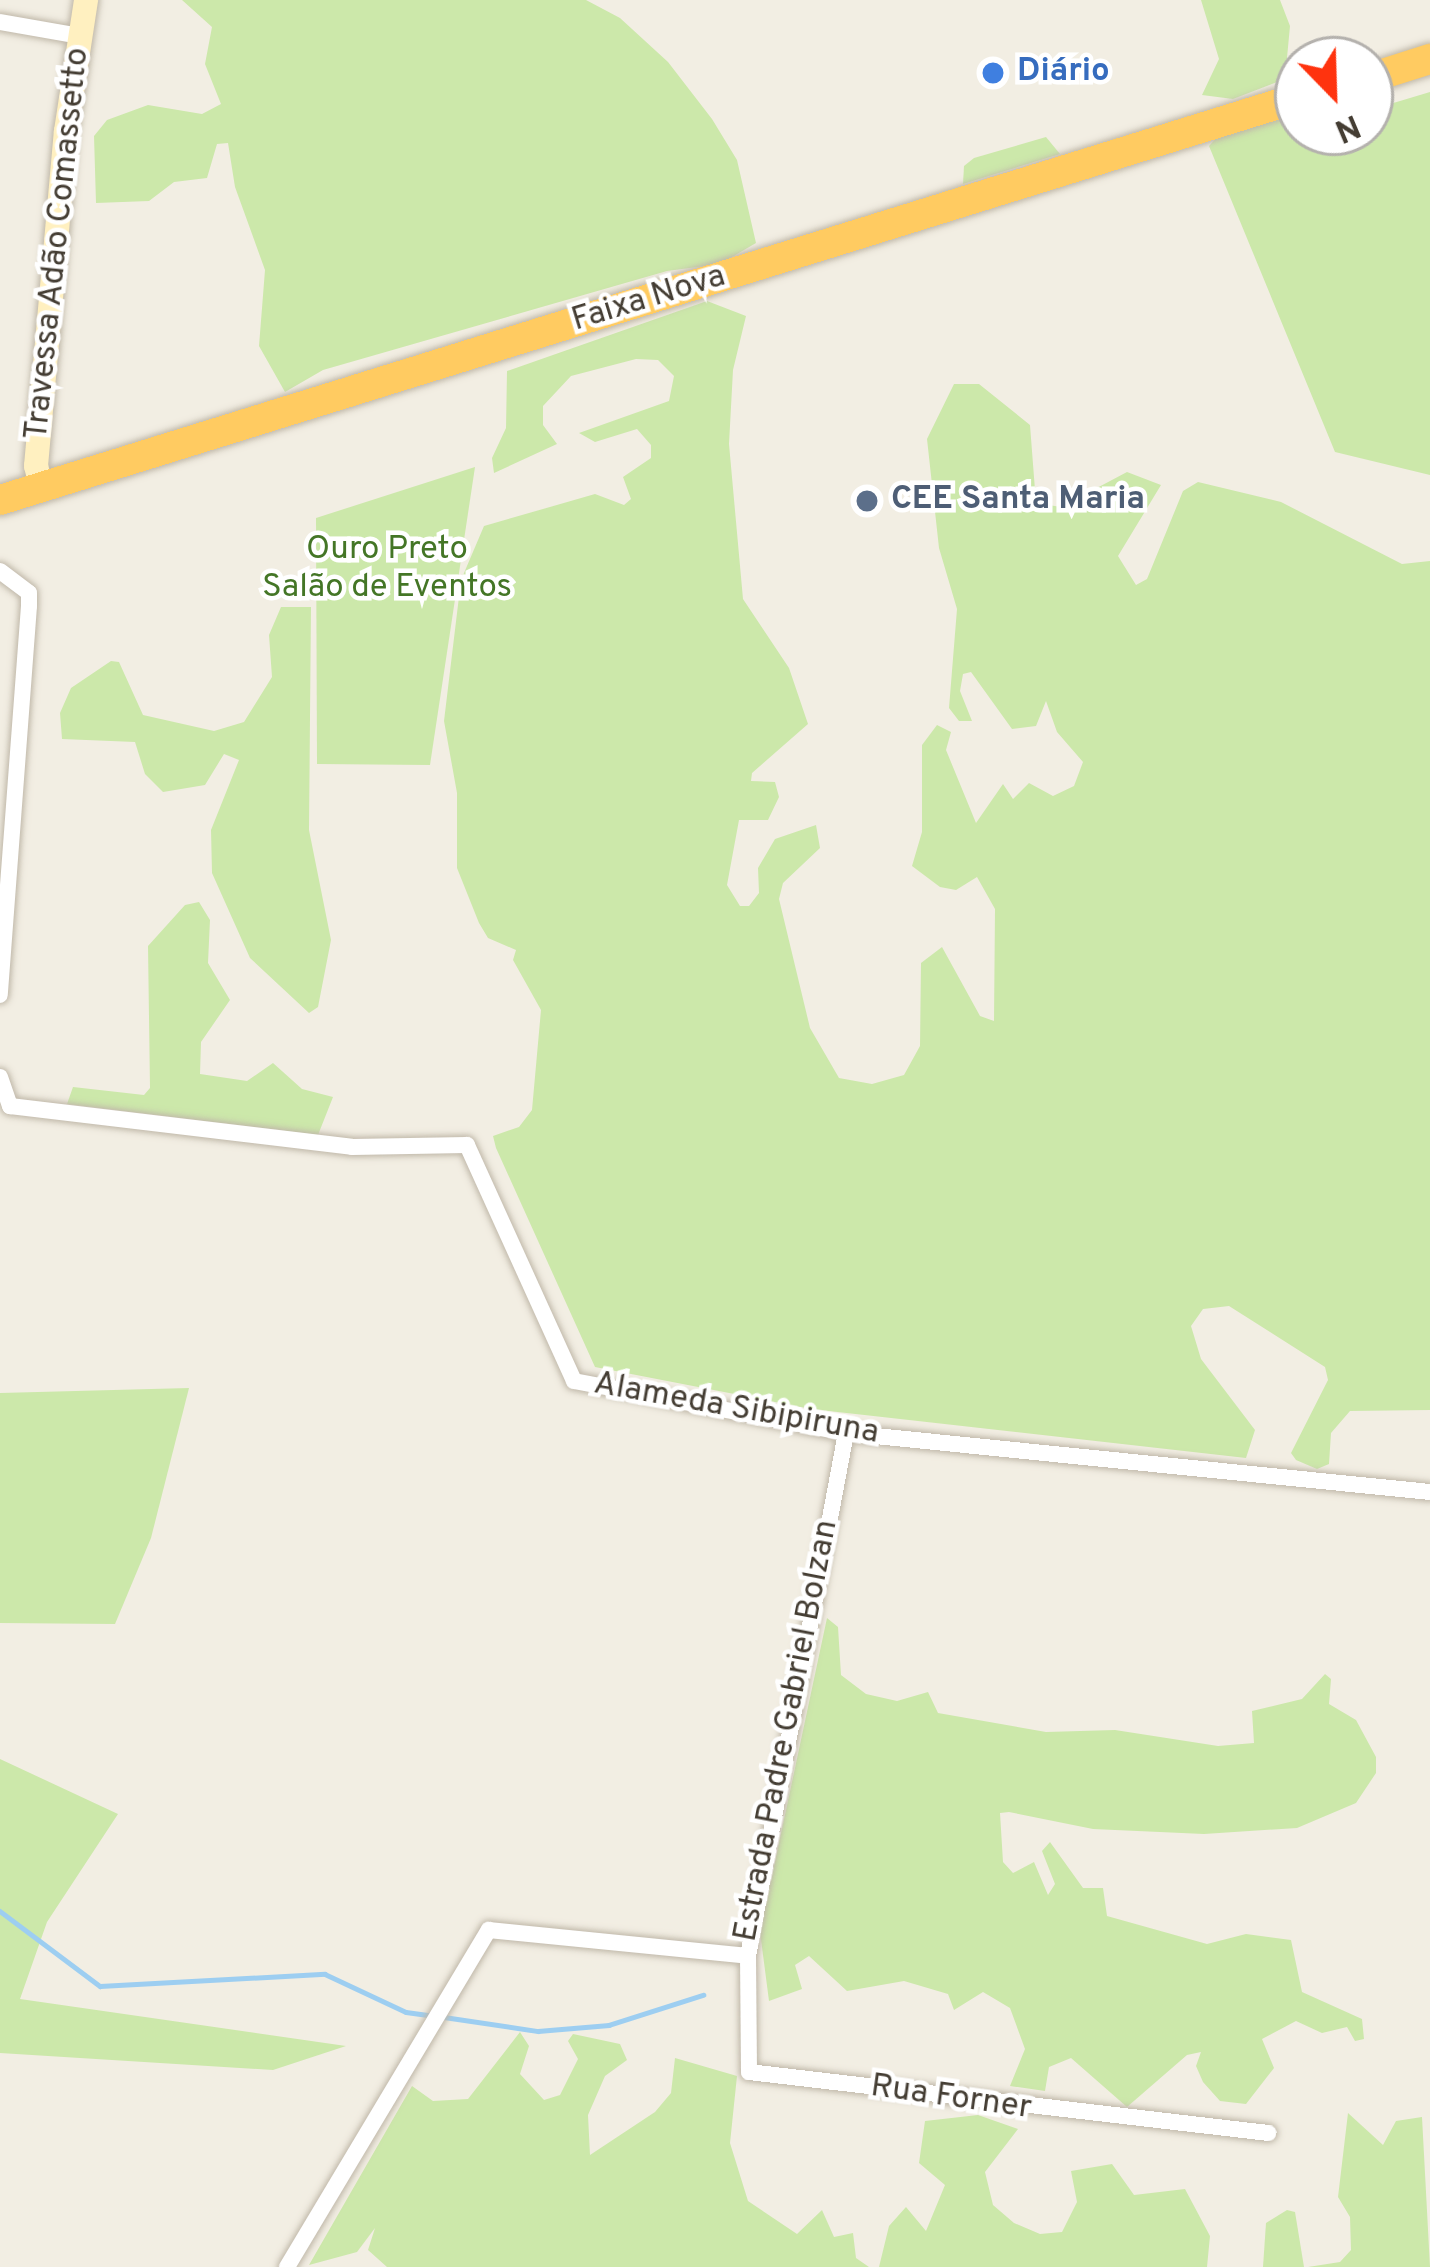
<!DOCTYPE html>
<html>
<head>
<meta charset="utf-8">
<style>
  body { margin:0 }
  #map { position:relative; width:1430px; height:2267px; overflow:hidden; background:#f2eee3; font-family:Overpass,sans-serif }
  div>[style] { position:absolute }
  .green>* { inset:0; background:#cce8aa }
  .stream>* { height:4.5px; margin:-2.25px; padding:0 2.25px; transform-origin:2.25px; border-radius:2.25px; background:#9dcef1 }
  .roads { filter:drop-shadow(0 0 3px #c0b8a9) drop-shadow(0 0 3px #c0b8a9) }
  .street>* { height:16px; margin:-8px; padding:0 8px; transform-origin:8px; border-radius:8px; background:#fff }
  .secondary>* { height:24px; margin:-12px; padding:0 12px; transform-origin:12px; border-radius:12px; background:#fff0c0 }
  .highway>* { height:30px; margin:-15px; padding:0 15px; transform-origin:15px; border-radius:15px; background:#ffcb61 }
  .dots>* { width:33px; height:33px; translate:-50% -50%; box-sizing:border-box; border:6px solid #fff; border-radius:50% }
  span { translate:-50% -50%; white-space:nowrap; text-align:center; line-height:1.15; -webkit-text-stroke:9px #fff; paint-order:stroke }
  .shop-label { font-size:33px; color:#366cbe; font-weight:700 }
  .left { translate:0 -50%; text-align:left }
  .street-label { font-size:33px; color:#443d33 }
  .service-label { font-size:33px; color:#4e5e75; font-weight:700 }
  .park-label { font-size:33px; color:#447626 }
  .north { position:absolute; left:1274px; top:36px; width:120px; height:120px; box-sizing:border-box; background:#fff; border:3px solid #b4b1ad; border-radius:50%; rotate:157deg; font-size:33px; font-weight:700; line-height:48px; text-align:center; color:#443d33 }
  .north::after { content:''; display:block; margin:auto; width:42px; height:54px; background:#ff330e; clip-path:polygon(50% 0,100% 100%,50% 72%,0 100%) }
</style>
</head>
<body>
<div id="map">
  <div class="green">
    <div style="clip-path:polygon(182px 0,586px 0,620px 18px,668px 62px,712px 119px,737px 160px,756px 243px,720px 264px,667px 271px,323px 370px,285px 392px,259px 346px,265px 270px,235px 187px,228px 143px,217px 144px,207px 178px,174px 182px,149px 201px,96px 203px,94px 136px,107px 120px,148px 105px,202px 114px,221px 104px,205px 64px,212px 27px)"></div>
    <div style="clip-path:polygon(1201px 0,1280px 0,1290px 26px,1285px 79px,1233px 99px,1202px 95px,1219px 59px)"></div>
    <div style="clip-path:polygon(1430px 92px,1430px 475px,1335px 452px,1209px 146px,1220px 134px,1298px 115px,1298px 132px,1370px 132px,1370px 110px)"></div>
    <div style="clip-path:polygon(1046px 137px,1060px 154px,963px 184px,964px 166px,974px 158px)"></div>
    <div style="clip-path:polygon(707px 301px,746px 316px,733px 370px,729px 444px,743px 599px,789px 668px,808px 724px,752px 773px,751px 781px,775px 782px,779px 797px,768px 820px,739px 820px,727px 885px,740px 906px,749px 906px,759px 893px,758px 868px,775px 839px,816px 825px,820px 848px,783px 883px,779px 899px,810px 1028px,839px 1078px,872px 1084px,904px 1075px,920px 1046px,921px 963px,942px 947px,980px 1016px,994px 1021px,995px 909px,977px 877px,956px 890px,940px 887px,912px 866px,922px 832px,922px 745px,937px 725px,951px 732px,946px 750px,976px 823px,1003px 784px,1013px 799px,1029px 783px,1053px 796px,1074px 786px,1083px 762px,1057px 732px,1046px 701px,1036px 726px,1012px 729px,971px 672px,963px 674px,960px 691px,972px 721px,959px 721px,949px 708px,957px 609px,939px 548px,927px 439px,954px 384px,979px 384px,1030px 425px,1036px 503px,1061px 507px,1127px 472px,1161px 485px,1118px 556px,1136px 585px,1147px 579px,1183px 491px,1198px 482px,1281px 502px,1402px 564px,1430px 561px,1430px 1410px,1350px 1411px,1331px 1433px,1329px 1464px,1317px 1469px,1296px 1460px,1291px 1453px,1328px 1380px,1325px 1367px,1229px 1306px,1203px 1309px,1191px 1326px,1201px 1359px,1255px 1430px,1246px 1458px,811px 1409px,595px 1367px,496px 1148px,493px 1136px,519px 1127px,532px 1110px,541px 1010px,513px 960px,516px 950px,488px 938px,479px 923px,457px 868px,457px 793px,444px 721px,461px 580px,484px 526px,595px 494px,624px 505px,631px 499px,623px 477px,651px 458px,651px 445px,637px 429px,595px 442px,579px 433px,669px 401px,674px 376px,658px 360px,636px 359px,571px 376px,543px 406px,543px 425px,557px 444px,494px 473px,492px 458px,506px 428px,507px 371px)"></div>
    <div style="clip-path:polygon(475px 467px,430px 765px,317px 764px,316px 518px)"></div>
    <div style="clip-path:polygon(281px 607px,311px 607px,309px 830px,331px 940px,318px 1007px,309px 1013px,250px 958px,212px 873px,211px 830px,239px 760px,224px 754px,205px 785px,163px 792px,145px 774px,135px 742px,62px 739px,60px 713px,71px 688px,111px 661px,119px 662px,143px 715px,214px 731px,244px 722px,272px 677px,269px 635px)"></div>
    <div style="clip-path:polygon(199px 902px,210px 920px,208px 963px,230px 1000px,201px 1042px,200px 1074px,247px 1081px,273px 1063px,302px 1089px,333px 1097px,318px 1135px,67px 1104px,73px 1087px,144px 1095px,150px 1088px,148px 946px,185px 905px)"></div>
    <div style="clip-path:polygon(189px 1388px,151px 1538px,115px 1624px,0 1623px,0 1393px)"></div>
    <div style="clip-path:polygon(827px 1618px,838px 1627px,841px 1675px,866px 1694px,897px 1701px,928px 1692px,938px 1713px,1046px 1732px,1115px 1730px,1218px 1746px,1254px 1743px,1252px 1711px,1302px 1699px,1325px 1674px,1331px 1679px,1329px 1704px,1356px 1720px,1376px 1757px,1376px 1773px,1356px 1803px,1297px 1828px,1204px 1834px,1093px 1829px,1009px 1812px,1000px 1813px,1003px 1862px,1013px 1873px,1034px 1862px,1048px 1895px,1055px 1884px,1042px 1851px,1050px 1842px,1083px 1888px,1103px 1888px,1107px 1916px,1207px 1944px,1246px 1934px,1291px 1940px,1302px 1992px,1362px 2019px,1364px 2039px,1355px 2041px,1347px 2027px,1322px 2033px,1296px 2021px,1262px 2039px,1274px 2068px,1246px 2104px,1220px 2101px,1203px 2082px,1196px 2066px,1201px 2052px,1187px 2055px,1127px 2107px,1071px 2058px,1049px 2067px,1045px 2091px,1010px 2086px,1025px 2049px,1010px 2008px,983px 1992px,954px 2010px,948px 1994px,904px 1981px,847px 1991px,809px 1956px,795px 1965px,802px 1989px,769px 2001px,760px 1932px)"></div>
    <div style="clip-path:polygon(0 1759px,118px 1814px,47px 1922px,20px 1999px,346px 2046px,273px 2070px,0 2053px)"></div>
    <div style="clip-path:polygon(520px 2032px,529px 2046px,520px 2074px,544px 2100px,560px 2095px,578px 2059px,568px 2041px,573px 2034px,620px 2044px,627px 2060px,605px 2076px,588px 2115px,590px 2155px,655px 2112px,671px 2093px,675px 2058px,737px 2076px,730px 2143px,748px 2201px,797px 2234px,822px 2210px,834px 2237px,853px 2233px,856px 2258px,869px 2267px,387px 2267px,368px 2250px,375px 2228px,357px 2252px,309px 2265px,412px 2086px,433px 2101px,468px 2099px)"></div>
    <div style="clip-path:polygon(1348px 2113px,1383px 2145px,1396px 2121px,1422px 2117px,1430px 2267px,1308px 2267px,1340px 2262px,1351px 2250px,1350px 2217px,1338px 2197px)"></div>
    <div style="clip-path:polygon(978px 2115px,1018px 2129px,985px 2172px,993px 2205px,1014px 2223px,1040px 2234px,1062px 2232px,1077px 2202px,1071px 2171px,1112px 2164px,1134px 2195px,1185px 2189px,1210px 2236px,1207px 2267px,879px 2267px,889px 2226px,906px 2207px,926px 2231px,945px 2185px,919px 2163px,925px 2121px)"></div>
    <div style="clip-path:polygon(1287px 2210px,1295px 2212px,1304px 2267px,1263px 2267px,1266px 2223px)"></div>
  </div>
  <div class="stream">
    <div style="left:0;top:1911px;width:125px;rotate:36.9deg"></div>
    <div style="left:100px;top:1986px;width:225px;rotate:-3.1deg"></div>
    <div style="left:325px;top:1974px;width:89px;rotate:25.1deg"></div>
    <div style="left:406px;top:2012px;width:27px;rotate:8deg"></div>
    <div style="left:444px;top:2017px;width:95px;rotate:8.5deg"></div>
    <div style="left:538px;top:2031px;width:71px;rotate:-4.8deg"></div>
    <div style="left:609px;top:2025px;width:99px;rotate:-17.7deg"></div>
  </div>
  <div class="roads">
    <div class="street">
      <div style="left:0;top:22px;width:81px;rotate:9.9deg"></div>
      <div style="left:0;top:571px;width:36px;rotate:37deg"></div>
      <div style="left:29px;top:593px;width:13px;rotate:90deg"></div>
      <div style="left:29px;top:606px;width:390px;rotate:94.3deg"></div>
      <div style="left:0;top:1077px;width:31px;rotate:71deg"></div>
      <div style="left:10px;top:1106px;width:344px;rotate:6.8deg"></div>
      <div style="left:352px;top:1147px;width:115px;rotate:-1deg"></div>
      <div style="left:467px;top:1145px;width:259px;rotate:65.6deg"></div>
      <div style="left:574px;top:1381px;width:277px;rotate:10.8deg"></div>
      <div style="left:846px;top:1433px;width:587px;rotate:5.77deg"></div>
      <div style="left:748px;top:1956px;width:116px;rotate:89.5deg"></div>
      <div style="left:749px;top:2072px;width:523px;rotate:6.7deg"></div>
      <div style="left:287px;top:2267px;width:393px;rotate:-59.1deg"></div>
      <div style="left:489px;top:1930px;width:260px;rotate:5.7deg"></div>
      <div style="left:748px;top:1956px;width:532px;rotate:-79.39deg"></div>
    </div>
    <div class="secondary">
      <div style="left:41px;top:487px;width:22px;rotate:-103deg"></div>
      <div style="left:36px;top:466px;width:336px;rotate:-84.9deg"></div>
      <div style="left:66px;top:131px;width:133px;rotate:-81.3deg"></div>
    </div>
    <div class="highway">
      <div style="left:1370px;top:78px;width:63px;rotate:-17.6deg"></div>
      <div style="left:0;top:500px;width:1359px;rotate:-17.21deg"></div>
    </div>
  </div>
  <div class="dots">
    <div style="left:993px;top:73px;background:#3f7fe0"></div>
    <div style="left:867px;top:501px;background:#5c6f8a"></div>
  </div>
  <div class="shop-label">
    <span class="left" style="left:1017px;top:73px">Diário</span>
  </div>
  <div class="street-label">
    <span style="left:59px;top:244px;rotate:-84deg">Travessa Adão Comassetto</span>
    <span style="left:649px;top:300px;rotate:-17deg">Faixa Nova</span>
    <span style="left:736px;top:1410px;rotate:10deg">Alameda Sibipiruna</span>
    <span style="left:788px;top:1731px;rotate:-79deg">Estrada Padre Gabriel Bolzan</span>
    <span style="left:951px;top:2099px;rotate:8deg">Rua Forner</span>
  </div>
  <div class="service-label">
    <span class="left" style="left:891px;top:501px">CEE Santa Maria</span>
  </div>
  <div class="park-label">
    <span style="left:387px;top:570px">Ouro Preto<br>Salão de Eventos</span>
  </div>
  <div class="north">N</div>
</div>
</body>
</html>
